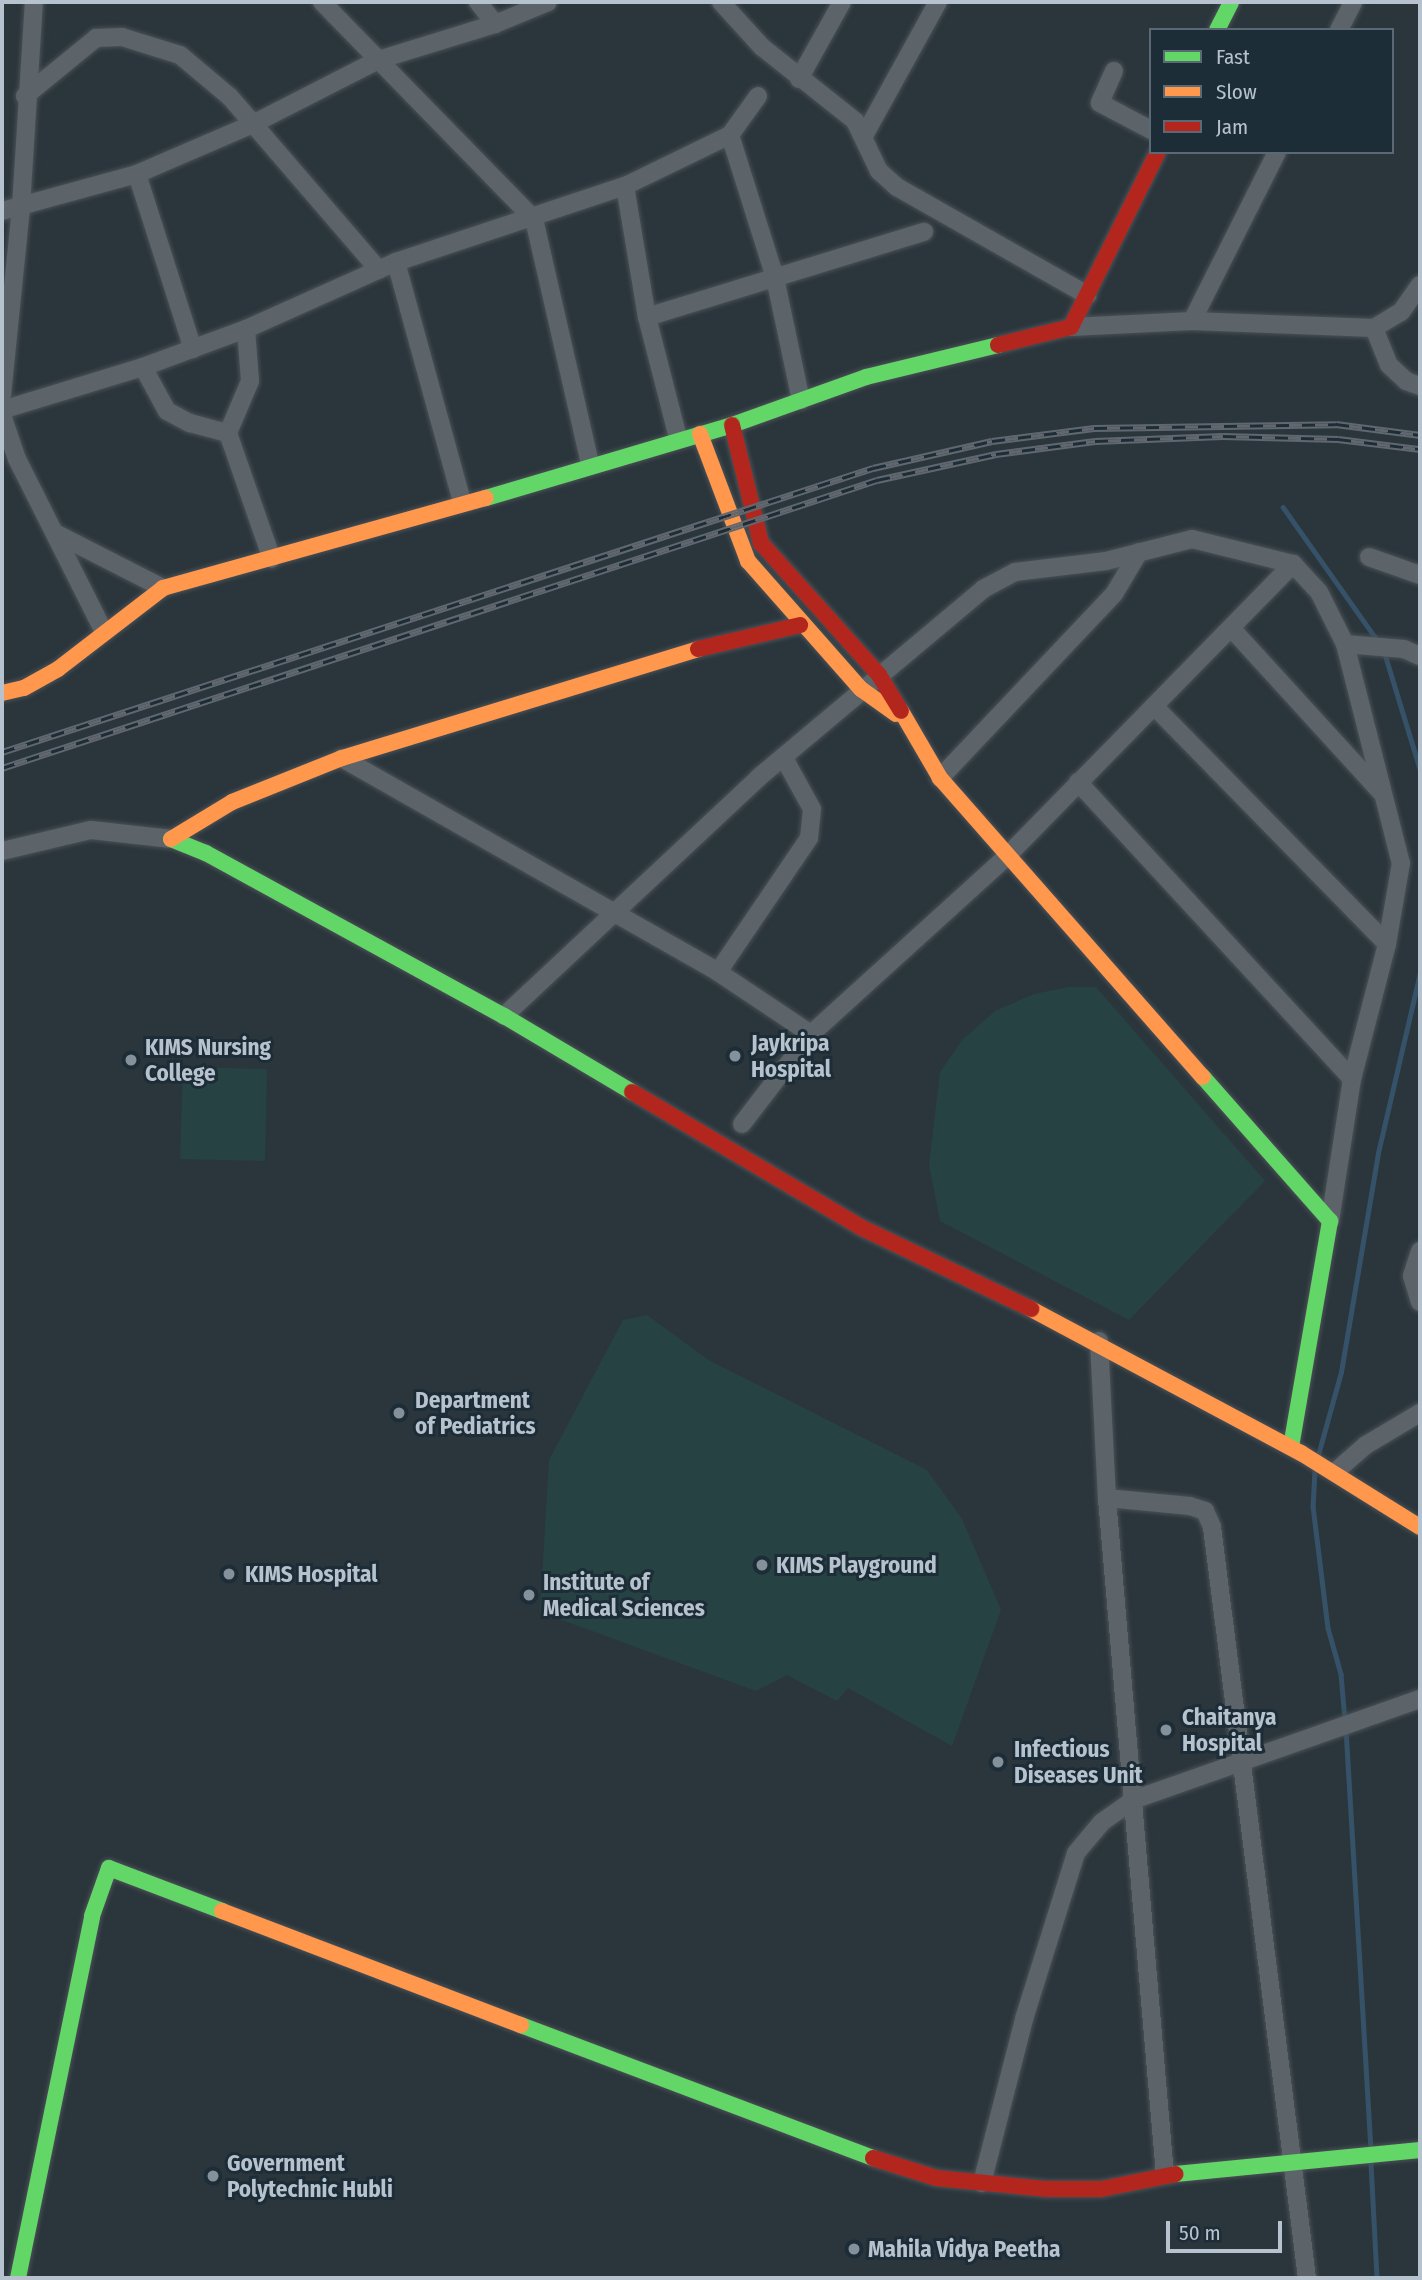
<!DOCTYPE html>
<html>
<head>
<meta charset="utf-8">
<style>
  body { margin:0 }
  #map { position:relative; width:1422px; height:2280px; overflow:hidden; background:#2b363c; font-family:"Fira Sans Condensed",sans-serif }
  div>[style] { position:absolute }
  .green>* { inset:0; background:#274242 }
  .stream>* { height:4.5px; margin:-2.25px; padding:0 2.25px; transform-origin:2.25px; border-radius:2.25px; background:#365268 }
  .roads { filter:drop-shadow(0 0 2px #4a5156) drop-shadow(0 0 2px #4a5156) }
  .street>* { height:18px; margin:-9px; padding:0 9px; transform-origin:9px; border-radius:9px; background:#5c646a }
  .fast>* { height:16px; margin:-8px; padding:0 8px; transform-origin:8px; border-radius:8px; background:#63d668 }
  .slow>* { height:16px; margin:-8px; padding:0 8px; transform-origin:8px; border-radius:8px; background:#ff974d }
  .jam>* { height:16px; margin:-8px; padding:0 8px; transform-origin:8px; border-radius:8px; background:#b3261e }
  .rail>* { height:7px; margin-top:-3.5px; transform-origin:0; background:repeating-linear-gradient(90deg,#1d2d38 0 13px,#60676e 0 26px); box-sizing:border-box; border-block:2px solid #60676e }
  .dots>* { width:19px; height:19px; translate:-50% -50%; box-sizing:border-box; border:4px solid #1d2d38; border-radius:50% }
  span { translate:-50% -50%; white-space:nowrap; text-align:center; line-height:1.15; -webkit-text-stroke:6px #1d2d38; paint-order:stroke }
  .poi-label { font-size:23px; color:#b6c2cd; font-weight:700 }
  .left { translate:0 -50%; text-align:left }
  .frame { position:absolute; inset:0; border:4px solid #b6c2cd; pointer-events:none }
  .legend { position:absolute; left:1149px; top:28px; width:245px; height:126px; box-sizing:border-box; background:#1d2d38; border:2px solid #5a6974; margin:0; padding:9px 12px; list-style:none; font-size:21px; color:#b6c2cd }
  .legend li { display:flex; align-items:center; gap:14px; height:35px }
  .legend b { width:35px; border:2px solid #5a6974 }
  .scale { position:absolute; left:1166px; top:2221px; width:116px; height:32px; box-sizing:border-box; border:4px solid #b6c2cd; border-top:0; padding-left:9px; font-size:21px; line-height:24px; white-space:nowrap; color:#b6c2cd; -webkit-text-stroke:5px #1d2d38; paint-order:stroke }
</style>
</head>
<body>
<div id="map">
  <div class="green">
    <div style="clip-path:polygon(1068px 987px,1096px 987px,1265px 1181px,1129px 1320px,940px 1221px,929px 1165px,940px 1072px,963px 1039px,995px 1011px,1034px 994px)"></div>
    <div style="clip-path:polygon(183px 1067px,267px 1069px,265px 1161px,180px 1159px)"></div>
    <div style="clip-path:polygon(647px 1315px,710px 1361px,927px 1470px,962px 1519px,1001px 1610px,952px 1746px,848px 1688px,837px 1701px,787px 1675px,756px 1691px,540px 1612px,549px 1460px,623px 1320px)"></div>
  </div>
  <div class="stream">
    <div style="left:1283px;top:507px;width:164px;rotate:54.7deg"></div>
    <div style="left:1384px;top:651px;width:123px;rotate:73deg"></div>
    <div style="left:1318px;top:1455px;width:86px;rotate:-74.5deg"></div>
    <div style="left:1341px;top:1372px;width:222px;rotate:-80.4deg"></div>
    <div style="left:1378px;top:1153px;width:185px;rotate:-76.9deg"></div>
    <div style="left:1315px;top:1470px;width:36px;rotate:93deg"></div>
    <div style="left:1313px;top:1506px;width:123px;rotate:83deg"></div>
    <div style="left:1328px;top:1628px;width:48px;rotate:74.2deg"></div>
    <div style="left:1341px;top:1674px;width:47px;rotate:85.1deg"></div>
    <div style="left:1346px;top:1729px;width:419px;rotate:86.6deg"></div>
    <div style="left:1371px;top:2163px;width:115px;rotate:87deg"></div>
  </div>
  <div class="roads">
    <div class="street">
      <div style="left:322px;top:2px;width:303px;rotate:45.7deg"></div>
      <div style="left:534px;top:219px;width:251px;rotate:77.1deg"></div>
      <div style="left:478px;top:2px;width:28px;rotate:52deg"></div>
      <div style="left:721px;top:2px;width:61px;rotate:47.7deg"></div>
      <div style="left:762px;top:47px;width:119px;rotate:38.5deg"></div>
      <div style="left:855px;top:121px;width:55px;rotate:64.4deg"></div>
      <div style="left:879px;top:171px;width:24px;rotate:42deg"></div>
      <div style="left:897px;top:187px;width:219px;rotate:29.6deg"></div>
      <div style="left:1339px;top:30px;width:31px;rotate:-63deg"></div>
      <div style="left:1114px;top:71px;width:35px;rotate:114deg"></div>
      <div style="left:1100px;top:103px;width:58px;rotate:27.9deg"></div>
      <div style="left:799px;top:79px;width:88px;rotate:-60.8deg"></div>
      <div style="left:25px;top:96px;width:92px;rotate:-39.2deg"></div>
      <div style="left:96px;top:38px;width:26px;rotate:-2deg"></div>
      <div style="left:122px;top:37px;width:61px;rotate:17.2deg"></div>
      <div style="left:180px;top:55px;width:65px;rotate:40deg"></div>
      <div style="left:230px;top:97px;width:228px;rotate:49.3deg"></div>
      <div style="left:865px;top:134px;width:151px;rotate:-61.1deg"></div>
      <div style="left:730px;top:135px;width:150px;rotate:72.5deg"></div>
      <div style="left:775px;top:278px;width:125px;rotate:78deg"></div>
      <div style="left:137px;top:174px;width:184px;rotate:72.3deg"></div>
      <div style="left:625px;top:186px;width:133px;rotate:80.5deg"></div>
      <div style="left:647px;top:317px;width:125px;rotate:75.6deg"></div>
      <div style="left:2px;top:211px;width:140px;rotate:-15.3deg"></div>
      <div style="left:137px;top:174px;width:126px;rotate:-23.3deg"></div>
      <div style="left:253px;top:124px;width:140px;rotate:-27.1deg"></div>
      <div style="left:378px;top:60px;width:122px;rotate:-17.1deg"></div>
      <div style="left:495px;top:24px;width:57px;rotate:-22.5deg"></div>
      <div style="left:396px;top:262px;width:249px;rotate:74.6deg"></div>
      <div style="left:647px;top:317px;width:290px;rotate:-17.1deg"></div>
      <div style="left:1192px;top:321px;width:182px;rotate:2.2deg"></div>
      <div style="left:1374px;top:328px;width:31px;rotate:-31deg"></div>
      <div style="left:1401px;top:312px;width:33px;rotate:-55deg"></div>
      <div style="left:1071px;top:327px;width:121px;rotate:-2.8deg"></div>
      <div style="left:1192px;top:321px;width:189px;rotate:-63.3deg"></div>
      <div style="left:1374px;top:328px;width:40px;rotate:68deg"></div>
      <div style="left:1389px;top:365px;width:23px;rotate:43deg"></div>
      <div style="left:1406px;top:381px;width:15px;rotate:20deg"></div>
      <div style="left:246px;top:329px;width:52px;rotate:85.6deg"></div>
      <div style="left:250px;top:381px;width:56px;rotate:112.9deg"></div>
      <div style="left:228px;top:433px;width:133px;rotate:70.8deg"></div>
      <div style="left:143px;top:367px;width:50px;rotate:61.4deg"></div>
      <div style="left:167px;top:411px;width:26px;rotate:28deg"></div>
      <div style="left:190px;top:423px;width:39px;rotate:15deg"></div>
      <div style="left:2px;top:395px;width:189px;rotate:-84.2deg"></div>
      <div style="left:21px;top:207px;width:205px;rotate:-86.4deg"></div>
      <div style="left:2px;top:410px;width:147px;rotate:-17deg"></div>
      <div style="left:143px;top:367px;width:110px;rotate:-20.3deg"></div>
      <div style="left:246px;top:329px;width:164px;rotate:-24.1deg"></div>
      <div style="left:396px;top:262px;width:241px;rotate:-18.4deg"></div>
      <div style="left:625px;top:186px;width:117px;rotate:-25.9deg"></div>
      <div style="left:730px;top:135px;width:48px;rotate:-54.3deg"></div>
      <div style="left:2px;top:415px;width:46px;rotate:71.2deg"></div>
      <div style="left:17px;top:459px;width:194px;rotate:63.3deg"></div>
      <div style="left:55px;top:533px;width:121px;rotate:27deg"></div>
      <div style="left:1369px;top:557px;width:54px;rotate:19.4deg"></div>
      <div style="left:1232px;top:629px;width:221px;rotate:47.6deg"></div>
      <div style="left:1345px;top:644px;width:59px;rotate:4.8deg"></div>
      <div style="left:1404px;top:649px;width:17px;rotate:24deg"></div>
      <div style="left:1154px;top:706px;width:333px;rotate:45.6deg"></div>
      <div style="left:1387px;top:944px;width:139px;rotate:104.5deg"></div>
      <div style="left:1352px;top:1079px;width:144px;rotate:98.8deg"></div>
      <div style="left:342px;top:758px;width:433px;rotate:29.6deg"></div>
      <div style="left:718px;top:972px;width:112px;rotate:33.7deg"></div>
      <div style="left:940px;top:778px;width:253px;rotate:-46.6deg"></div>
      <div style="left:1114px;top:594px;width:49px;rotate:-59.2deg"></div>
      <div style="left:1078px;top:782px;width:404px;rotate:47.3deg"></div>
      <div style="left:2px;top:851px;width:91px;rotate:-13.3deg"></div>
      <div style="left:91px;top:830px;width:81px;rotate:6.4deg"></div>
      <div style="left:718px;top:972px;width:162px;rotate:-55.8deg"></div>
      <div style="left:809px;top:838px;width:29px;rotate:-84deg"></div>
      <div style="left:812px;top:809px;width:58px;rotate:-118.8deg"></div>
      <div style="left:504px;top:1016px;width:348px;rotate:-43.1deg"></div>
      <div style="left:758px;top:778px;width:294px;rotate:-40deg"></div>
      <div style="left:983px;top:589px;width:36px;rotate:-28deg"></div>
      <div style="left:1015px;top:572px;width:92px;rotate:-6.9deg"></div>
      <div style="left:1106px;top:561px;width:89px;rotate:-14.3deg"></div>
      <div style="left:1192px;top:539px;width:104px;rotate:13.9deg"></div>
      <div style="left:1293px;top:564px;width:38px;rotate:47deg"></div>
      <div style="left:1319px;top:592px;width:58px;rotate:63.4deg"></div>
      <div style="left:1345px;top:644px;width:226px;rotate:75.7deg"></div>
      <div style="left:1401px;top:863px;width:82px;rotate:99.8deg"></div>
      <div style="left:742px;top:1124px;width:113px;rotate:-52.5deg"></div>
      <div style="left:811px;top:1034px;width:265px;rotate:-42.2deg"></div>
      <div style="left:1007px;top:856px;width:409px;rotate:-45.6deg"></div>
      <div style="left:1420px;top:1251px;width:26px;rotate:108deg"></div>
      <div style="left:1412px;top:1276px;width:27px;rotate:73deg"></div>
      <div style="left:1099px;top:1341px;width:157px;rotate:87.1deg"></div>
      <div style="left:1335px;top:1472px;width:41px;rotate:-41.1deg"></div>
      <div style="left:1366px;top:1445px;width:63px;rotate:-30.7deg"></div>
      <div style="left:1165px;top:2175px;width:679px;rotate:-94.9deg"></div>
      <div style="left:1107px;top:1498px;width:83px;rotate:5.5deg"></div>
      <div style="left:1190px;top:1506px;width:16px;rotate:18deg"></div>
      <div style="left:1205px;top:1511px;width:17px;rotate:66deg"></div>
      <div style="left:1212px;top:1527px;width:757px;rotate:82.79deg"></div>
      <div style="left:982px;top:2183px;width:169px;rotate:-75.6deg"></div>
      <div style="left:1024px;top:2019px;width:174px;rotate:-72.6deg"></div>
      <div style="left:1076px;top:1853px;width:40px;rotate:-50deg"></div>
      <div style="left:1102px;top:1822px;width:38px;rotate:-35deg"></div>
      <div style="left:1133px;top:1800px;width:304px;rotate:-19.4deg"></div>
    </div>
    <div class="fast">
      <div style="left:1217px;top:30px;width:31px;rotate:-63deg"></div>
      <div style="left:486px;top:498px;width:257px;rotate:-16.5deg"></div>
      <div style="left:732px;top:425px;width:142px;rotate:-19.7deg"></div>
      <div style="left:866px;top:377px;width:136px;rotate:-13.6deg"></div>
      <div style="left:171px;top:839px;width:38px;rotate:22deg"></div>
      <div style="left:206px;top:853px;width:340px;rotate:28.7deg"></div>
      <div style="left:504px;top:1016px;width:149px;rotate:30.7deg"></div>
      <div style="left:1203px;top:1077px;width:192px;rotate:48.6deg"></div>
      <div style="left:1330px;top:1221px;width:229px;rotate:99.8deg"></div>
      <div style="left:521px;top:2025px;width:376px;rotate:20.7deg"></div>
      <div style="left:1176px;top:2174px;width:245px;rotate:-5.6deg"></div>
      <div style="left:18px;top:2278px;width:369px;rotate:-78.4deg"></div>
      <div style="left:92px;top:1916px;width:51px;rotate:-70.5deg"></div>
      <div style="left:109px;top:1868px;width:121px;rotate:20.8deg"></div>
    </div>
    <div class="slow">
      <div style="left:700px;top:434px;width:136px;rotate:69.3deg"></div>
      <div style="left:748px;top:561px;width:171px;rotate:48.6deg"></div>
      <div style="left:861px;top:689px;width:43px;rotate:35.5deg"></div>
      <div style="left:2px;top:693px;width:23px;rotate:-13deg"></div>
      <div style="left:24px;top:688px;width:39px;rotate:-29deg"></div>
      <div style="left:58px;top:669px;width:133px;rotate:-37.6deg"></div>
      <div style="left:163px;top:588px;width:335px;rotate:-15.6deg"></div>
      <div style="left:901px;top:711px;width:78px;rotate:59.8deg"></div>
      <div style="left:940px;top:778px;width:398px;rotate:48.7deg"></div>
      <div style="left:171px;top:839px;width:71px;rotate:-31.2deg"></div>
      <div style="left:232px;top:802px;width:118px;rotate:-21.8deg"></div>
      <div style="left:342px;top:758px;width:372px;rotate:-17deg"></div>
      <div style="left:1031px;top:1309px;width:306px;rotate:28.1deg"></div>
      <div style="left:1301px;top:1453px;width:140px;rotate:31.9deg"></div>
      <div style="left:222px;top:1911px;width:320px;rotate:20.9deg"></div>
    </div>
    <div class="jam">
      <div style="left:998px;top:345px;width:75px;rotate:-13.9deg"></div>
      <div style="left:1071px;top:327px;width:195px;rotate:-63.6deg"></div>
      <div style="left:732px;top:425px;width:122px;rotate:76.2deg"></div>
      <div style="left:761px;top:543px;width:177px;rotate:48.2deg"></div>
      <div style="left:879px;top:675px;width:42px;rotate:58.6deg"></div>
      <div style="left:698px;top:649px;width:105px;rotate:-13.2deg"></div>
      <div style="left:632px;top:1092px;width:265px;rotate:30.6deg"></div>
      <div style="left:860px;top:1227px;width:190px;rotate:25.6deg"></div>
      <div style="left:873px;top:2158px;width:66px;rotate:17.6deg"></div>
      <div style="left:936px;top:2178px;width:112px;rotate:5.7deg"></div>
      <div style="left:1047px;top:2189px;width:54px"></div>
      <div style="left:1101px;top:2189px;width:76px;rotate:-11.3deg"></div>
    </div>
  </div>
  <div class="rail">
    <div style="left:2px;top:752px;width:916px;rotate:-18.06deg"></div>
    <div style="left:873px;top:468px;width:122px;rotate:-12.8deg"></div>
    <div style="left:992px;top:441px;width:103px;rotate:-7.3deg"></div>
    <div style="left:1094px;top:428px;width:242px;rotate:-0.9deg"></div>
    <div style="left:1336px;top:424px;width:85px;rotate:7.5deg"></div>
    <div style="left:2px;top:768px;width:921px;rotate:-18.22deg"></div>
    <div style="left:877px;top:480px;width:122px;rotate:-12.3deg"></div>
    <div style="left:996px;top:454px;width:100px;rotate:-7.5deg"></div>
    <div style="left:1095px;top:441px;width:128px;rotate:-2.2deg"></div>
    <div style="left:1223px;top:436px;width:115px;rotate:1.5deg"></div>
    <div style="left:1338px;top:439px;width:83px;rotate:7deg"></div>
  </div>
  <div class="dots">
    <div style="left:735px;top:1056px;background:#85919a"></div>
    <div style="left:131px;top:1060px;background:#85919a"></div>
    <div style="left:399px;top:1413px;background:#85919a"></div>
    <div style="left:762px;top:1565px;background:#85919a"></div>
    <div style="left:229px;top:1574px;background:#85919a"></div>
    <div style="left:529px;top:1595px;background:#85919a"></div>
    <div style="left:1166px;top:1730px;background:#85919a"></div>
    <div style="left:998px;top:1762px;background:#85919a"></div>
    <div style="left:213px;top:2176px;background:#85919a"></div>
    <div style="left:854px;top:2249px;background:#85919a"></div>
  </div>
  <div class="poi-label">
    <span class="left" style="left:751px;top:1056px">Jaykripa<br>Hospital</span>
    <span class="left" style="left:145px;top:1060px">KIMS Nursing<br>College</span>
    <span class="left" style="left:415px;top:1413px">Department<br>of Pediatrics</span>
    <span class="left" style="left:776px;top:1565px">KIMS Playground</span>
    <span class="left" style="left:245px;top:1574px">KIMS Hospital</span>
    <span class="left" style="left:543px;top:1595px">Institute of<br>Medical Sciences</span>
    <span class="left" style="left:1182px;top:1730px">Chaitanya<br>Hospital</span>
    <span class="left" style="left:1014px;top:1762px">Infectious<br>Diseases Unit</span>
    <span class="left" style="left:227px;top:2176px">Government<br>Polytechnic Hubli</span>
    <span class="left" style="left:868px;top:2249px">Mahila Vidya Peetha</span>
  </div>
  <div class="frame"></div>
  <ul class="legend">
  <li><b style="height:9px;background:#63d668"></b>Fast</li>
  <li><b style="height:9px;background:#ff974d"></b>Slow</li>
  <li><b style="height:9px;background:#b3261e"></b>Jam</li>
  </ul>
  <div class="scale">50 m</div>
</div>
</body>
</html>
